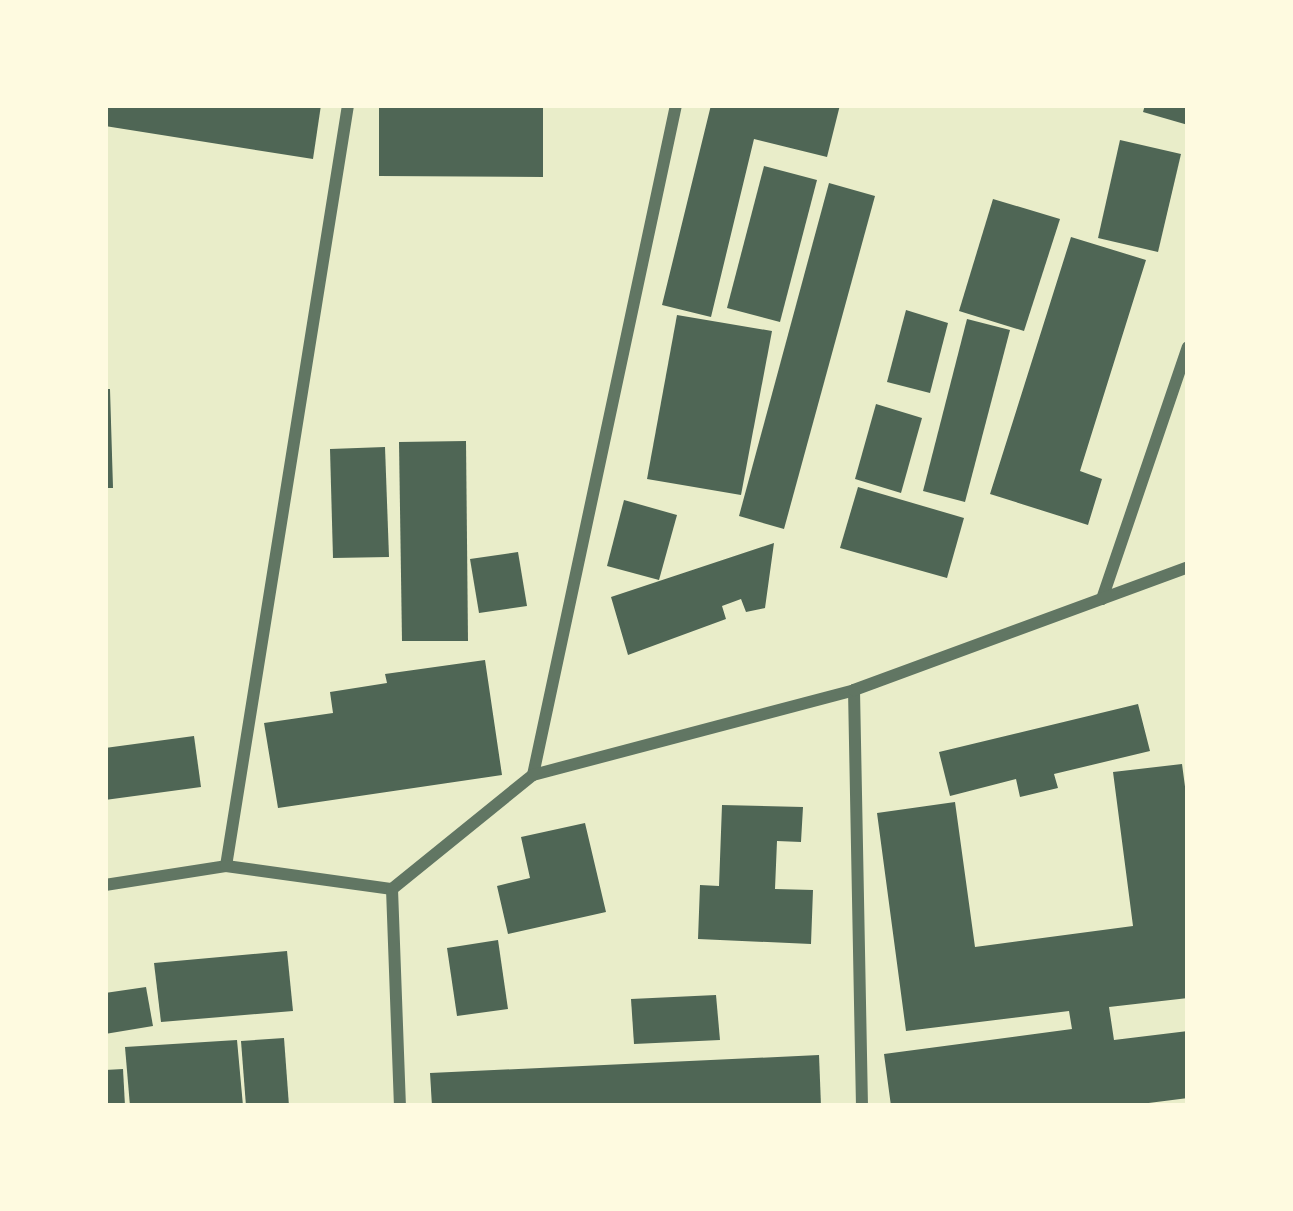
<!DOCTYPE html>
<html>
<head>
<meta charset="utf-8">
<style>
  body { margin:0 }
  #map { position:relative; width:1293px; height:1211px; overflow:hidden; background:#e9edc9; font-family:Jost,sans-serif }
  div>[style] { position:absolute }
  .building>* { inset:0; background:#4f6655 }
  .minor>* { height:12px; margin:-6px; padding:0 6px; transform-origin:6px; border-radius:6px; background:#617663 }
  span { translate:-50% -50%; white-space:nowrap; text-align:center; line-height:1.15; -webkit-text-stroke:12px #fefae0; paint-order:stroke }
  .frame { position:absolute; inset:0; border:108px solid #fefae0; pointer-events:none }
</style>
</head>
<body>
<div id="map">
  <div class="building">
    <div style="clip-path:polygon(105px 105px,321px 105px,313px 159px,105px 126px)"></div>
    <div style="clip-path:polygon(379px 105px,543px 105px,543px 177px,379px 176px)"></div>
    <div style="clip-path:polygon(711px 105px,840px 105px,827px 157px,754px 139px,711px 317px,662px 305px)"></div>
    <div style="clip-path:polygon(1145px 105px,1188px 105px,1188px 125px,1143px 112px)"></div>
    <div style="clip-path:polygon(1120px 140px,1181px 154px,1158px 252px,1098px 238px)"></div>
    <div style="clip-path:polygon(764px 166px,817px 180px,780px 322px,727px 308px)"></div>
    <div style="clip-path:polygon(829px 183px,875px 196px,784px 529px,739px 516px)"></div>
    <div style="clip-path:polygon(993px 199px,1060px 219px,1024px 331px,959px 311px)"></div>
    <div style="clip-path:polygon(1071px 237px,1146px 260px,1080px 471px,1102px 479px,1088px 525px,990px 494px)"></div>
    <div style="clip-path:polygon(906px 310px,948px 323px,930px 393px,887px 382px)"></div>
    <div style="clip-path:polygon(677px 315px,772px 331px,741px 495px,647px 479px)"></div>
    <div style="clip-path:polygon(967px 319px,1010px 330px,965px 502px,923px 491px)"></div>
    <div style="clip-path:polygon(105px 389px,110px 389px,113px 488px,105px 488px)"></div>
    <div style="clip-path:polygon(876px 404px,922px 418px,901px 493px,855px 479px)"></div>
    <div style="clip-path:polygon(466px 441px,468px 641px,402px 641px,399px 442px)"></div>
    <div style="clip-path:polygon(385px 447px,389px 557px,333px 558px,330px 449px)"></div>
    <div style="clip-path:polygon(858px 487px,964px 518px,947px 578px,840px 548px)"></div>
    <div style="clip-path:polygon(624px 500px,677px 515px,659px 580px,607px 566px)"></div>
    <div style="clip-path:polygon(774px 543px,765px 608px,746px 612px,741px 599px,722px 606px,726px 619px,628px 655px,611px 597px)"></div>
    <div style="clip-path:polygon(518px 552px,527px 606px,479px 613px,470px 559px)"></div>
    <div style="clip-path:polygon(485px 660px,502px 775px,278px 808px,264px 723px,333px 713px,330px 692px,387px 683px,385px 674px)"></div>
    <div style="clip-path:polygon(1138px 704px,1150px 751px,1054px 774px,1058px 788px,1020px 797px,1016px 779px,950px 796px,939px 752px)"></div>
    <div style="clip-path:polygon(194px 736px,201px 787px,105px 800px,105px 748px)"></div>
    <div style="clip-path:polygon(1182px 764px,1188px 809px,1188px 998px,1109px 1007px,1114px 1040px,1188px 1031px,1188px 1098px,1125px 1106px,891px 1106px,884px 1054px,1072px 1029px,1069px 1011px,906px 1031px,877px 813px,955px 802px,975px 947px,1133px 926px,1113px 772px)"></div>
    <div style="clip-path:polygon(722px 805px,803px 807px,801px 842px,777px 841px,775px 889px,813px 890px,811px 944px,698px 939px,700px 885px,719px 886px)"></div>
    <div style="clip-path:polygon(585px 823px,606px 912px,508px 934px,497px 886px,530px 878px,521px 837px)"></div>
    <div style="clip-path:polygon(498px 940px,508px 1009px,457px 1016px,447px 948px)"></div>
    <div style="clip-path:polygon(287px 951px,293px 1011px,161px 1022px,154px 963px)"></div>
    <div style="clip-path:polygon(146px 987px,153px 1026px,105px 1034px,105px 993px)"></div>
    <div style="clip-path:polygon(716px 995px,720px 1040px,634px 1044px,631px 999px)"></div>
    <div style="clip-path:polygon(284px 1038px,289px 1106px,246px 1106px,241px 1041px)"></div>
    <div style="clip-path:polygon(237px 1040px,243px 1106px,130px 1106px,125px 1047px)"></div>
    <div style="clip-path:polygon(819px 1055px,821px 1106px,432px 1106px,430px 1073px)"></div>
    <div style="clip-path:polygon(123px 1069px,125px 1106px,105px 1106px,105px 1070px)"></div>
  </div>
  <div class="minor">
    <div style="left:1102px;top:599px;width:266px;rotate:-71.2deg"></div>
    <div style="left:854px;top:690px;width:416px;rotate:88.9deg"></div>
    <div style="left:533px;top:775px;width:685px;rotate:-77.95deg"></div>
    <div style="left:226px;top:866px;width:771px;rotate:-80.89deg"></div>
    <div style="left:105px;top:885px;width:122px;rotate:-8.9deg"></div>
    <div style="left:226px;top:866px;width:168px;rotate:7.9deg"></div>
    <div style="left:392px;top:889px;width:181px;rotate:-39deg"></div>
    <div style="left:533px;top:775px;width:332px;rotate:-14.8deg"></div>
    <div style="left:854px;top:690px;width:356px;rotate:-20.2deg"></div>
    <div style="left:392px;top:889px;width:217px;rotate:87.9deg"></div>
  </div>
  <div class="frame"></div>
</div>
</body>
</html>
